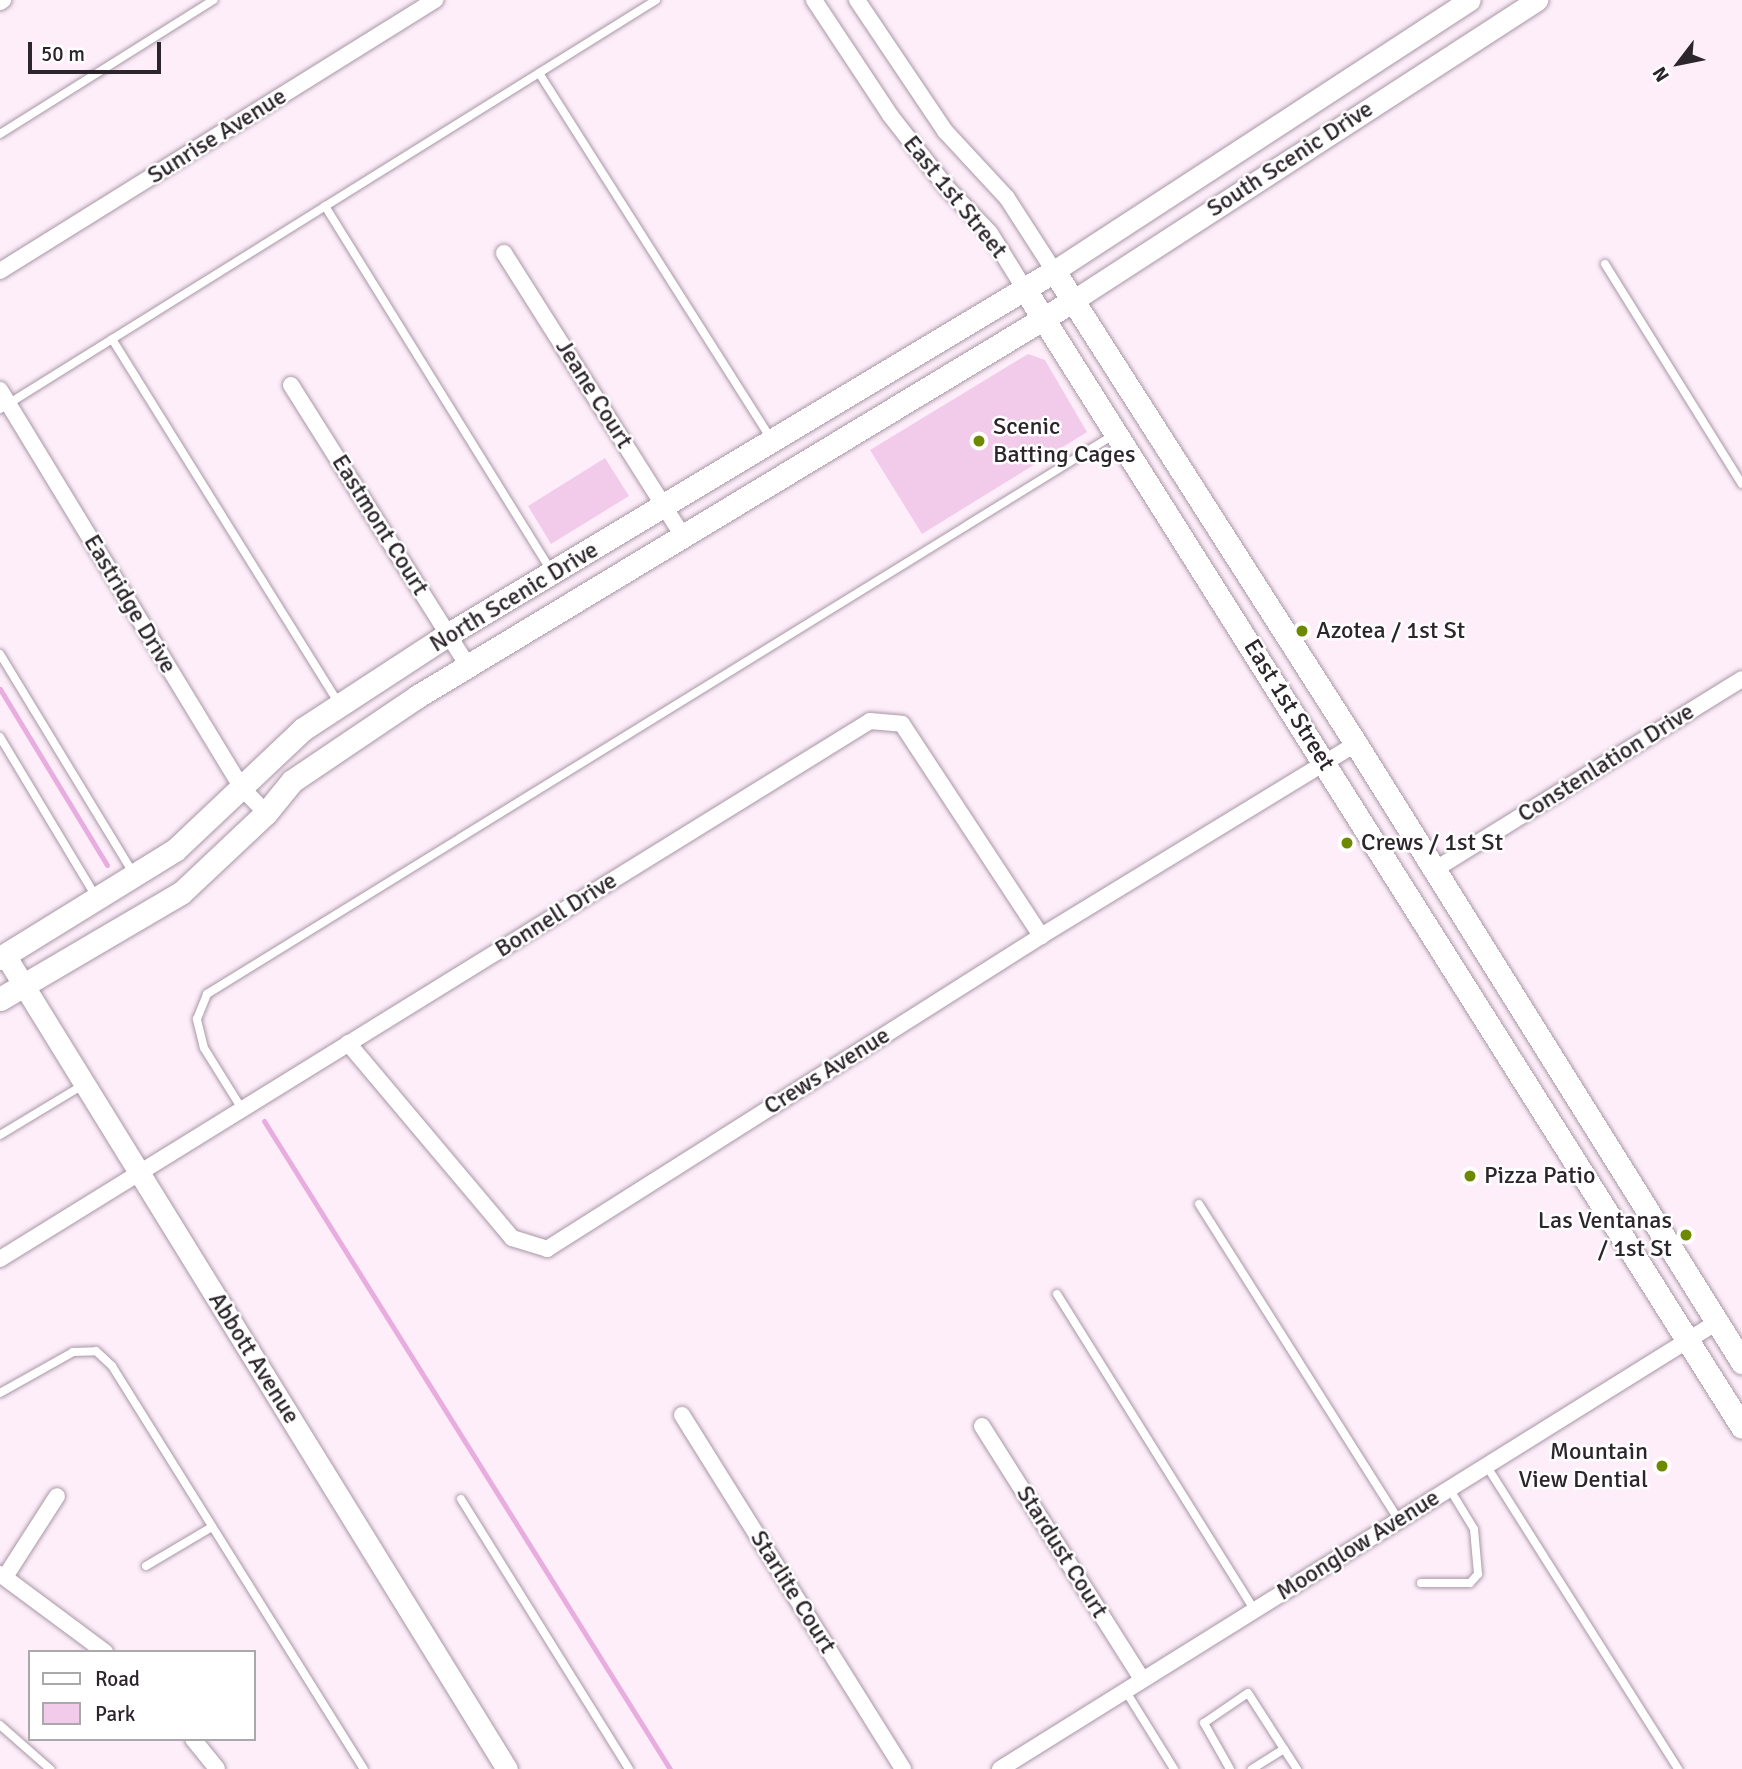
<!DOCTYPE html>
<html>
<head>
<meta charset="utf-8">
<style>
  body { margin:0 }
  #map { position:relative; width:1742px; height:1769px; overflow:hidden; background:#fdeefa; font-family:Signika,sans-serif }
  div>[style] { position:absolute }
  .green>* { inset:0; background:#f2cbea }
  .stream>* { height:5px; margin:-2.5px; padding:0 2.5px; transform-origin:2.5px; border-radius:2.5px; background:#e8adde }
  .roads { filter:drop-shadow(0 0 2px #a997a5) drop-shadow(0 0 2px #a997a5) }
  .service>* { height:8px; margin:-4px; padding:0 4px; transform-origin:4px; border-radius:4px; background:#fff }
  .minor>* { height:16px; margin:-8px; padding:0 8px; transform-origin:8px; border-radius:8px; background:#fff }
  .tertiary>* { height:21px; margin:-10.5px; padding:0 10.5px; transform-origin:10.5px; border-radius:10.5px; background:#fff }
  .secondary>* { height:23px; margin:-11.5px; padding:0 11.5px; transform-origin:11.5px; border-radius:11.5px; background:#fff }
  .dots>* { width:19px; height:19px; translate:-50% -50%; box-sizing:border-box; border:4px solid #fff; border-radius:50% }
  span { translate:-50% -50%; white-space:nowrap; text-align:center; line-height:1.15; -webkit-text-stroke:5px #fff; paint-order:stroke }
  .street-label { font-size:24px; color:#2c252b }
  .poi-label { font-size:24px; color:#2c252b }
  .left { translate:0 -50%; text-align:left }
  .right { translate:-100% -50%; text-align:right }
  .legend { position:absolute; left:28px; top:1650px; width:228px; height:91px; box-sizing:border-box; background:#fff; border:2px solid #aba8aa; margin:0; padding:9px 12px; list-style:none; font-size:21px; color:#2c252b }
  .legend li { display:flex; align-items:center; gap:14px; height:35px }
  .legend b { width:35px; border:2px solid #aba8aa }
  .north { position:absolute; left:1644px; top:28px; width:70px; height:70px; -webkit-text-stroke:5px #fff; paint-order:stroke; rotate:238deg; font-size:19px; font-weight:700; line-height:28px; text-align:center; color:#2c252b }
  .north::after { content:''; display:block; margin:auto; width:24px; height:32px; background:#2c252b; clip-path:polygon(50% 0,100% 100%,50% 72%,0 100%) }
  .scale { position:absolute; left:28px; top:42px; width:133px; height:32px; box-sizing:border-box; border:4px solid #2c252b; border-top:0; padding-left:9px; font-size:21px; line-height:24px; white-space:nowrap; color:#2c252b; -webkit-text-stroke:5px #fff; paint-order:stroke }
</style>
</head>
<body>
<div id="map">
  <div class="green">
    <div style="clip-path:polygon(1028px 354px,1045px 360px,1087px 432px,922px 534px,870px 450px)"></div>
    <div style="clip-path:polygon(605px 458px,629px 496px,551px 544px,528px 506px)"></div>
  </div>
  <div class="stream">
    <div style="left:0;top:689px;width:206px;rotate:58.7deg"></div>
    <div style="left:264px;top:1121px;width:765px;rotate:57.93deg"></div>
  </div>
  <div class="roads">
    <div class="service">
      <div style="left:539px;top:73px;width:431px;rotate:57.6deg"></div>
      <div style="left:0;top:134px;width:252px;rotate:-32.1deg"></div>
      <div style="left:325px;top:206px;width:428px;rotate:58.2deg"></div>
      <div style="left:1605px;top:264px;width:259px;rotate:58.1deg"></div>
      <div style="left:112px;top:339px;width:428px;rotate:58.1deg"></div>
      <div style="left:0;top:409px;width:773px;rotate:-31.94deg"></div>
      <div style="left:0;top:654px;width:256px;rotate:58.7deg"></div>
      <div style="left:0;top:737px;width:187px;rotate:59deg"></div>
      <div style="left:242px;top:1109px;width:72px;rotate:-121.9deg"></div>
      <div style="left:204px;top:1048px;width:30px;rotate:-104deg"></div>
      <div style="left:197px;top:1019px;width:27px;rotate:-68deg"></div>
      <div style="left:207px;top:994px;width:1067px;rotate:-31.66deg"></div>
      <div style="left:0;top:1135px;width:97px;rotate:-31.1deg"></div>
      <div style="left:1199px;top:1204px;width:374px;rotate:57.7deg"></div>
      <div style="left:1057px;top:1294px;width:372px;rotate:58deg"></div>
      <div style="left:0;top:1393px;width:84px;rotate:-29.3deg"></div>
      <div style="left:73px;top:1352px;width:23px;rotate:-2deg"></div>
      <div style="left:96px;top:1351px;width:22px;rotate:43deg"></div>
      <div style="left:112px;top:1366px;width:475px;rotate:58deg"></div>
      <div style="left:1486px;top:1465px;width:360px;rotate:57.7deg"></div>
      <div style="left:461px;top:1499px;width:318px;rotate:58.1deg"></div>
      <div style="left:146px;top:1566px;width:77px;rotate:-30.6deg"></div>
      <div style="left:1421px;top:1583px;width:49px"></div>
      <div style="left:1470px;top:1583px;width:12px;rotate:-48deg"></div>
      <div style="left:1478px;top:1574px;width:45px;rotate:-95.1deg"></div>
      <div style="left:1474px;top:1529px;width:48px;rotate:-121.4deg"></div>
      <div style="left:1125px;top:1690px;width:93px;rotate:58.2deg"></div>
      <div style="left:0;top:1725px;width:67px;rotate:41.3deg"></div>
      <div style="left:1284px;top:1749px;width:24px;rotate:57deg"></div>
      <div style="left:1230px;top:1769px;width:53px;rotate:-119.5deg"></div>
      <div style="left:1204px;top:1723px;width:53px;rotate:-34.3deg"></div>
      <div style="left:1248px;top:1693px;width:67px;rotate:57.3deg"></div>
      <div style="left:1284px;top:1749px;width:38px;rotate:148deg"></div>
    </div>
    <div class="minor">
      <div style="left:814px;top:0;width:138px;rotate:56.5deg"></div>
      <div style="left:890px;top:115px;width:93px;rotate:52deg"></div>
      <div style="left:947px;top:188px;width:62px;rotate:46.3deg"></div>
      <div style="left:990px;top:233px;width:65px;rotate:58.3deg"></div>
      <div style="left:857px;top:0;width:158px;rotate:56.1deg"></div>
      <div style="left:945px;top:131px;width:91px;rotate:47.2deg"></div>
      <div style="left:1007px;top:198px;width:87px;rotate:57.2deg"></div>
      <div style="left:0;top:2px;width:4px;rotate:-34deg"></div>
      <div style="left:504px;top:253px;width:335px;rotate:57.7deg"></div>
      <div style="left:0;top:271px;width:513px;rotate:-31.92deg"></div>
      <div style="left:291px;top:385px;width:332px;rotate:57.8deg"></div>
      <div style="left:0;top:390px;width:464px;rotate:58.7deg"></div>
      <div style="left:241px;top:787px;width:36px;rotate:46deg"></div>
      <div style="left:1434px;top:870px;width:362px;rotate:-31.8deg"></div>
      <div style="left:348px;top:1043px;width:255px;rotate:49.9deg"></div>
      <div style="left:512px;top:1238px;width:37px;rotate:17deg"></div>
      <div style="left:547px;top:1249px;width:585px;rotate:-32.36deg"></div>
      <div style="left:1041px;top:936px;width:369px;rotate:-31.4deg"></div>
      <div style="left:0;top:1259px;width:1023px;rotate:-31.73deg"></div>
      <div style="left:870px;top:721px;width:32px;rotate:5deg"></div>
      <div style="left:902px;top:724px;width:254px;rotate:56.7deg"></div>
      <div style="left:682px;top:1415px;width:417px;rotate:58deg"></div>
      <div style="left:982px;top:1426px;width:299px;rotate:57.7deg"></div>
      <div style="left:0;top:1574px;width:131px;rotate:36.6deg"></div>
      <div style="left:5px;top:1577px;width:96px;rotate:-57.3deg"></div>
      <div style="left:193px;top:1739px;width:38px;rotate:51deg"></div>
      <div style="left:1000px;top:1769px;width:845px;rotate:-31.94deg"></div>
    </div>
    <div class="tertiary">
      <div style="left:1054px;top:271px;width:496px;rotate:-33.1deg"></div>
      <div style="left:1074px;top:300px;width:552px;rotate:-32.94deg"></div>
      <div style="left:5px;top:955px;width:956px;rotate:58.34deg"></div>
    </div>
    <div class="secondary">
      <div style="left:1024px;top:288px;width:1346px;rotate:57.77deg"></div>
      <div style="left:0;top:958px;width:206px;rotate:-31.7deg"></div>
      <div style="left:175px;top:850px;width:176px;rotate:-43.4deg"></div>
      <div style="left:303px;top:729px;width:174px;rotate:-33.1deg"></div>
      <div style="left:449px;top:634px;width:706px;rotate:-30.96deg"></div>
      <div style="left:1054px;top:271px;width:561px;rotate:57.44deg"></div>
      <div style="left:1356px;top:744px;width:729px;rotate:58.01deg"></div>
      <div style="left:0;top:999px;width:210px;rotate:-30.4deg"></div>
      <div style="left:181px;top:893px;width:117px;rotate:-43.3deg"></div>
      <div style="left:266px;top:813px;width:41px;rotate:-50.9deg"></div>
      <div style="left:292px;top:781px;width:152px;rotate:-34deg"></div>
      <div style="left:418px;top:696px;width:766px;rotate:-31.12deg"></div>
    </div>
  </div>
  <div class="dots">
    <div style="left:979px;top:441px;background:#6e8900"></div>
    <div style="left:1302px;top:631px;background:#6e8900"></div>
    <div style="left:1347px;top:843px;background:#6e8900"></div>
    <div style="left:1470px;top:1176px;background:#6e8900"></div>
    <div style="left:1686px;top:1235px;background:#6e8900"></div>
    <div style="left:1662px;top:1466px;background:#6e8900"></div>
  </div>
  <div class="street-label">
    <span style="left:217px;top:136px;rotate:-32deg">Sunrise Avenue</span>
    <span style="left:1290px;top:159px;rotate:-33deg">South Scenic Drive</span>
    <span style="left:955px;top:197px;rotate:51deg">East 1st Street</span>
    <span style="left:594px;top:394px;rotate:58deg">Jeane Court</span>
    <span style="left:380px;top:525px;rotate:58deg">Eastmont Court</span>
    <span style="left:514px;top:597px;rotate:-31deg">North Scenic Drive</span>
    <span style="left:130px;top:604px;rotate:59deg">Eastridge Drive</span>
    <span style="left:1289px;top:705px;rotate:58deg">East 1st Street</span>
    <span style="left:1606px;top:763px;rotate:-32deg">Constenlation Drive</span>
    <span style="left:556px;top:915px;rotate:-32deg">Bonnell Drive</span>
    <span style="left:827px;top:1071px;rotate:-32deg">Crews Avenue</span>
    <span style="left:254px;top:1358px;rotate:58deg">Abbott Avenue</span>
    <span style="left:1358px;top:1545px;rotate:-32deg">Moonglow Avenue</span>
    <span style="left:1062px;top:1552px;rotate:58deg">Stardust Court</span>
    <span style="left:793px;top:1592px;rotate:58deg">Starlite Court</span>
  </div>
  <div class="poi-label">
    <span class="left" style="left:993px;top:441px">Scenic<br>Batting Cages</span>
    <span class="left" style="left:1316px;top:631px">Azotea / 1st St</span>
    <span class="left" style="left:1361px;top:843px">Crews / 1st St</span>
    <span class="left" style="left:1484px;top:1176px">Pizza Patio</span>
    <span class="right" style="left:1672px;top:1235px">Las Ventanas<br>/ 1st St</span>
    <span class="right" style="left:1648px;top:1466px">Mountain<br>View Dential</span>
  </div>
  <ul class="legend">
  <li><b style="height:9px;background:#fff"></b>Road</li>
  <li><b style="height:19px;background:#f2cbea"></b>Park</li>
  </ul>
  <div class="north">N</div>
  <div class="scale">50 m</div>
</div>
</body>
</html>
